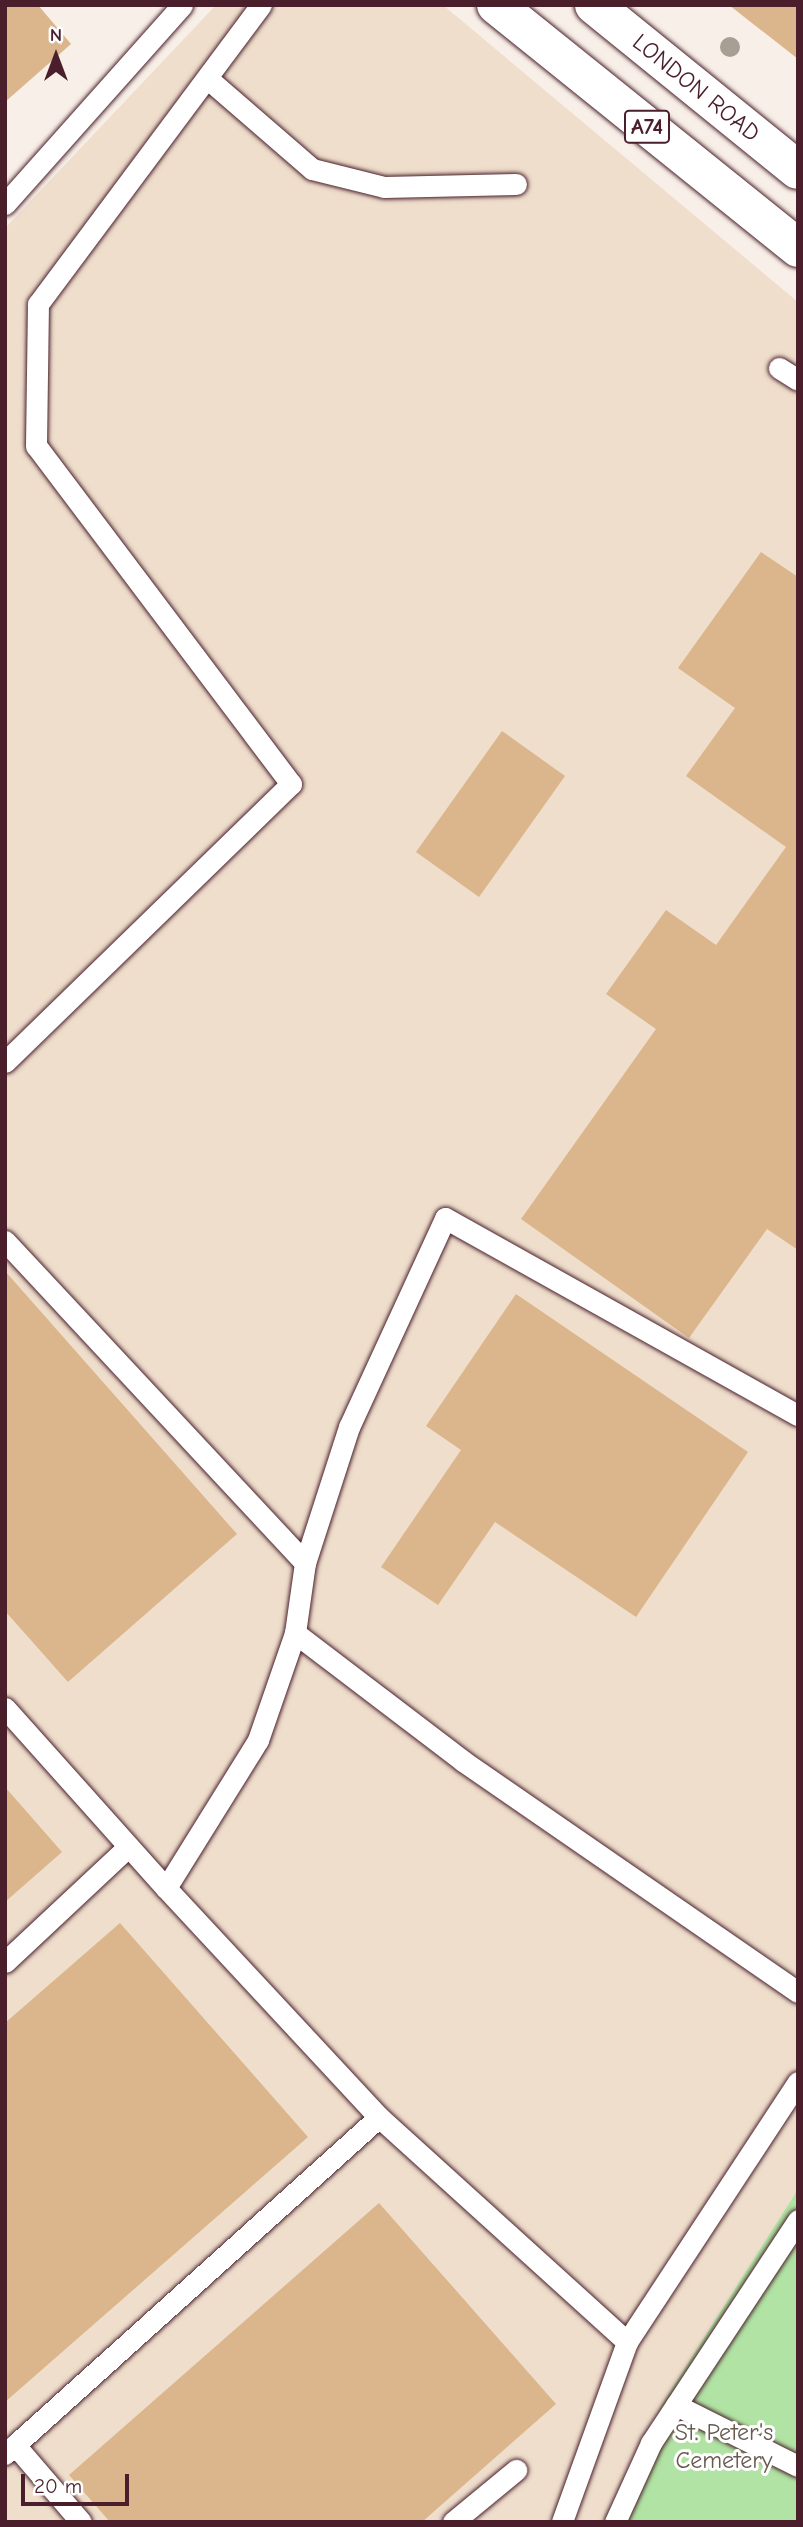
<!DOCTYPE html>
<html>
<head>
<meta charset="utf-8">
<style>
  body { margin:0 }
  #map { position:relative; width:803px; height:2527px; overflow:hidden; background:#f8f0e8; font-family:"Comic Neue",sans-serif }
  div>[style] { position:absolute }
  .built>* { inset:0; background:#efdecc }
  .green>* { inset:0; background:#b1e4a4 }
  .building>* { inset:0; background:#dbb58c }
  .roads { filter:drop-shadow(0 0 2px #4a1f2b) drop-shadow(0 0 2px #4a1f2b) }
  .service>* { height:21px; margin:-10.5px; padding:0 10.5px; transform-origin:10.5px; border-radius:10.5px; background:#fff }
  .primary>* { height:38px; margin:-19px; padding:0 19px; transform-origin:19px; border-radius:19px; background:#fff }
  .trees>* { width:20px; height:20px; margin:-10px; border-radius:50%; background:#a99e94 }
  span { translate:-50% -50%; white-space:nowrap; text-align:center; line-height:1.15; -webkit-text-stroke:6px #fff; paint-order:stroke }
  .shield-label span { padding:2px 5px; background:#fff; border:2px solid; border-radius:5px; -webkit-text-stroke-width:0 }
  .shield-label { font-size:23px; color:#4a1f2b; font-weight:700 }
  .street-label { font-size:24px; color:#4a1f2b }
  .park-label { font-size:24px; color:#695a4f }
  .frame { position:absolute; inset:0; border:7px solid #4a1f2b; pointer-events:none }
  .north { position:absolute; left:21px; top:21px; width:70px; height:70px; -webkit-text-stroke:5px #fff; paint-order:stroke; rotate:0deg; font-size:19px; font-weight:700; line-height:28px; text-align:center; color:#4a1f2b }
  .north::after { content:''; display:block; margin:auto; width:24px; height:32px; background:#4a1f2b; clip-path:polygon(50% 0,100% 100%,50% 72%,0 100%) }
  .scale { position:absolute; left:21px; top:2474px; width:108px; height:32px; box-sizing:border-box; border:4px solid #4a1f2b; border-top:0; padding-left:9px; font-size:21px; line-height:24px; white-space:nowrap; color:#4a1f2b; -webkit-text-stroke:5px #fff; paint-order:stroke }
</style>
</head>
<body>
<div id="map">
  <div class="built">
    <div style="clip-path:polygon(216px 5px,443px 5px,798px 302px,798px 2189px,662px 2404px,603px 2522px,5px 2522px,5px 228px)"></div>
  </div>
  <div class="green">
    <div style="clip-path:polygon(798px 2189px,798px 2522px,603px 2522px,662px 2404px)"></div>
  </div>
  <div class="building">
    <div style="clip-path:polygon(5px 5px,38px 5px,71px 44px,5px 102px)"></div>
    <div style="clip-path:polygon(729px 5px,798px 5px,798px 59px)"></div>
    <div style="clip-path:polygon(761px 552px,798px 577px,798px 1250px,767px 1229px,689px 1338px,521px 1219px,656px 1029px,606px 994px,666px 910px,716px 945px,786px 847px,686px 776px,735px 708px,678px 668px)"></div>
    <div style="clip-path:polygon(502px 731px,565px 776px,479px 897px,416px 852px)"></div>
    <div style="clip-path:polygon(5px 1271px,237px 1534px,68px 1682px,5px 1611px)"></div>
    <div style="clip-path:polygon(516px 1294px,748px 1452px,636px 1617px,495px 1522px,438px 1605px,381px 1567px,461px 1450px,426px 1426px)"></div>
    <div style="clip-path:polygon(5px 1787px,62px 1852px,5px 1902px)"></div>
    <div style="clip-path:polygon(120px 1923px,308px 2137px,5px 2402px,5px 2023px)"></div>
    <div style="clip-path:polygon(379px 2203px,556px 2404px,422px 2522px,110px 2522px,69px 2475px)"></div>
  </div>
  <div class="roads">
    <div class="service">
      <div style="left:207px;top:78px;width:139px;rotate:40.9deg"></div>
      <div style="left:312px;top:169px;width:74px;rotate:14deg"></div>
      <div style="left:384px;top:187px;width:132px;rotate:-1.3deg"></div>
      <div style="left:5px;top:204px;width:266px;rotate:-48.3deg"></div>
      <div style="left:779px;top:368px;width:22px;rotate:32deg"></div>
      <div style="left:5px;top:1062px;width:399px;rotate:-44.2deg"></div>
      <div style="left:291px;top:784px;width:423px;rotate:-127deg"></div>
      <div style="left:36px;top:446px;width:142px;rotate:-89.2deg"></div>
      <div style="left:38px;top:304px;width:373px;rotate:-53.3deg"></div>
      <div style="left:5px;top:1241px;width:440px;rotate:47deg"></div>
      <div style="left:295px;top:1633px;width:211px;rotate:37.3deg"></div>
      <div style="left:463px;top:1761px;width:407px;rotate:34.6deg"></div>
      <div style="left:5px;top:1708px;width:241px;rotate:48.2deg"></div>
      <div style="left:166px;top:1888px;width:174px;rotate:-58.1deg"></div>
      <div style="left:258px;top:1740px;width:113px;rotate:-70.9deg"></div>
      <div style="left:295px;top:1633px;width:71px;rotate:-81.9deg"></div>
      <div style="left:305px;top:1563px;width:143px;rotate:-72.1deg"></div>
      <div style="left:349px;top:1427px;width:230px;rotate:-65.3deg"></div>
      <div style="left:445px;top:1218px;width:404px;rotate:29.2deg"></div>
      <div style="left:166px;top:1888px;width:313px;rotate:47.1deg"></div>
      <div style="left:379px;top:2117px;width:335px;rotate:42.2deg"></div>
      <div style="left:627px;top:2342px;width:191px;rotate:109.9deg"></div>
      <div style="left:5px;top:1962px;width:167px;rotate:-43.1deg"></div>
      <div style="left:627px;top:2342px;width:311px;rotate:-56.7deg"></div>
      <div style="left:676px;top:2405px;width:136px;rotate:26.6deg"></div>
      <div style="left:15px;top:2445px;width:101px;rotate:49.4deg"></div>
      <div style="left:5px;top:2454px;width:503px;rotate:-42.02deg"></div>
      <div style="left:453px;top:2522px;width:82px;rotate:-39.5deg"></div>
      <div style="left:615px;top:2522px;width:87px;rotate:-65.5deg"></div>
      <div style="left:651px;top:2443px;width:267px;rotate:-56.6deg"></div>
    </div>
    <div class="primary">
      <div style="left:496px;top:5px;width:388px;rotate:38.8deg"></div>
      <div style="left:594px;top:5px;width:262px;rotate:39deg"></div>
    </div>
  </div>
  <div class="trees">
    <div style="left:730px;top:47px"></div>
  </div>
  <div class="shield-label">
    <span style="left:647px;top:127px">A74</span>
  </div>
  <div class="street-label">
    <span style="left:696px;top:88px;rotate:39deg">LONDON ROAD</span>
  </div>
  <div class="park-label">
    <span style="left:724px;top:2447px">St. Peter's<br>Cemetery</span>
  </div>
  <div class="frame"></div>
  <div class="north">N</div>
  <div class="scale">20 m</div>
</div>
</body>
</html>
